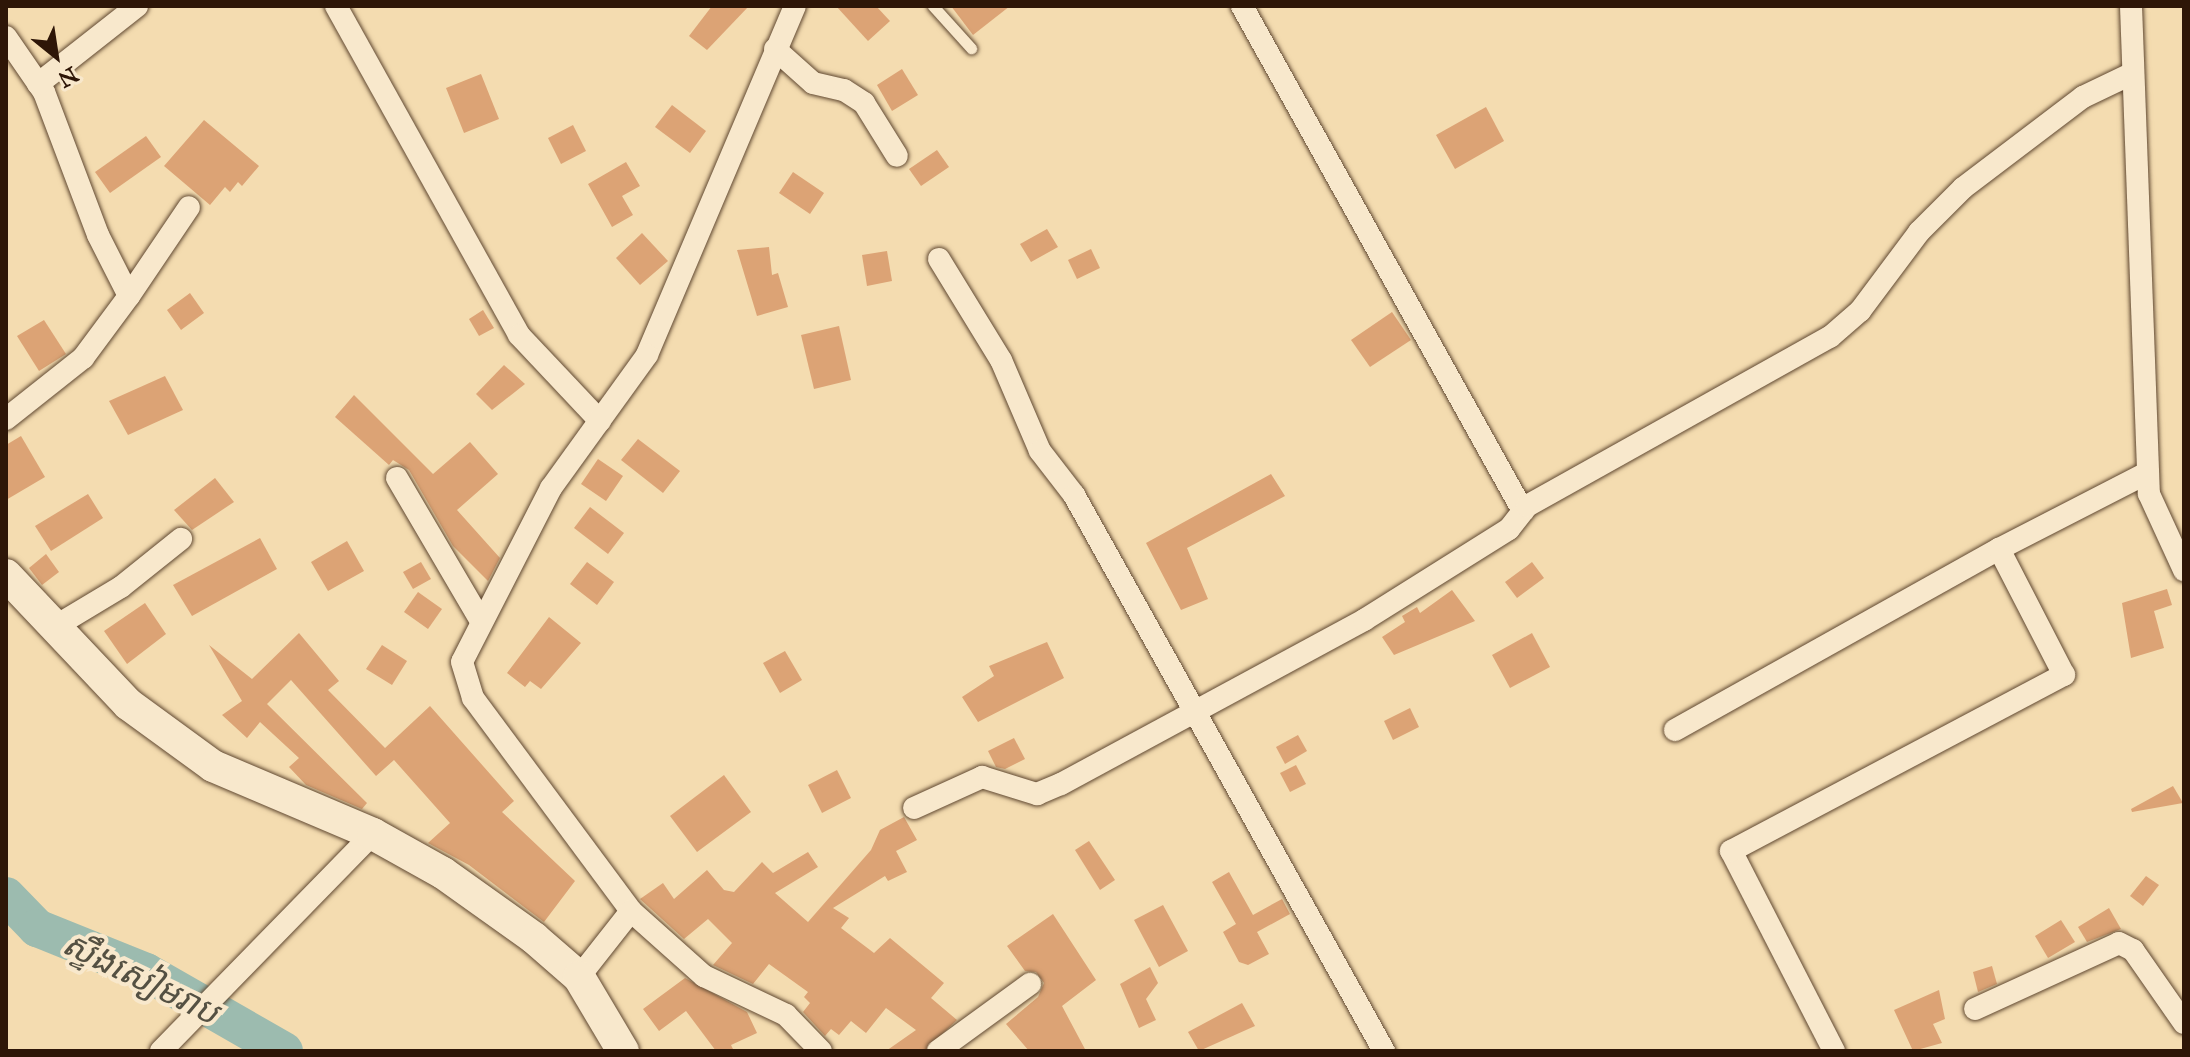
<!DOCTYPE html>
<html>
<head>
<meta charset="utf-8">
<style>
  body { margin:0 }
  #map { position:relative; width:2190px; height:1057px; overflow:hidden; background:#f4dcb0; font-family:"IM FELL Great Primer","Noto Sans Khmer",serif }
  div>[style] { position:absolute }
  .river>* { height:38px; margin:-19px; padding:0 19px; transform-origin:19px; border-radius:19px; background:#9cbbaf }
  .building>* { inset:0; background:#dca375 }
  .roads { filter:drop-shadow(0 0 2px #604831) drop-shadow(0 0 2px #604831) }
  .lane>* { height:11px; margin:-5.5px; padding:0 5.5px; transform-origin:5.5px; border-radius:5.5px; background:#f8e8cc }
  .street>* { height:22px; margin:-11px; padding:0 11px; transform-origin:11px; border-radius:11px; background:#f8e8cc }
  .secondary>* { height:32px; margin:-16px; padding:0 16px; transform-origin:16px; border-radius:16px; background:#f8e8cc }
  span { translate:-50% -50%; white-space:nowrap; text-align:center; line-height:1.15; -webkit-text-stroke:8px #f8e8cc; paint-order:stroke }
  .water-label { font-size:34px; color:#545042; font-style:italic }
  .frame { position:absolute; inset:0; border:8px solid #2e1607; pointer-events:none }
  .north { position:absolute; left:16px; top:16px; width:80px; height:80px; -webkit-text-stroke:6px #f8e8cc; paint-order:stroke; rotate:150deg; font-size:22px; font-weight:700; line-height:32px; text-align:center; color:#2e1607 }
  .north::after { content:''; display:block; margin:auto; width:28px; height:36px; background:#2e1607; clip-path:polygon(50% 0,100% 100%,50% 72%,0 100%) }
</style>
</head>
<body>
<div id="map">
  <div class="river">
    <div style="left:6px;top:896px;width:45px;rotate:45.9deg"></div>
    <div style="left:37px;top:928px;width:118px;rotate:22deg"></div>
    <div style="left:146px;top:972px;width:159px;rotate:29.8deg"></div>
  </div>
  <div class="building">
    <div style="clip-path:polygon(712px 6px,749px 6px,707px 50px,689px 36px)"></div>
    <div style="clip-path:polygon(836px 6px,876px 6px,890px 21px,868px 41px)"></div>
    <div style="clip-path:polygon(951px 6px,1010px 6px,973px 35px)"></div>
    <div style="clip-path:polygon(902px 69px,918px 95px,892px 111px,877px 85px)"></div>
    <div style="clip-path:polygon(481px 74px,499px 119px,464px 133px,446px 88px)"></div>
    <div style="clip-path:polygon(672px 105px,706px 131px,690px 153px,655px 127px)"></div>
    <div style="clip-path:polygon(1486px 107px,1504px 141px,1455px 169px,1436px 135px)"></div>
    <div style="clip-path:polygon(204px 120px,259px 166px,242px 186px,238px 182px,230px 192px,225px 187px,210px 205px,164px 166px)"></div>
    <div style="clip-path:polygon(573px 125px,586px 151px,561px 164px,548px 138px)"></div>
    <div style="clip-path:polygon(146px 136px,161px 157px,110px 193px,95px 172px)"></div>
    <div style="clip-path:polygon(937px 150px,949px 167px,921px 186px,909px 169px)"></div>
    <div style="clip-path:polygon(626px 162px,640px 186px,622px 196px,633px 215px,612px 227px,588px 184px)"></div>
    <div style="clip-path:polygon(793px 172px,824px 193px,810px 214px,779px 193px)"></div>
    <div style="clip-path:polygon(1047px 229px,1058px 247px,1031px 262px,1020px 244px)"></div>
    <div style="clip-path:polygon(642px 233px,668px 261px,640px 285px,616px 258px)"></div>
    <div style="clip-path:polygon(769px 247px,772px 275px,778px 273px,788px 307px,757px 316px,737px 250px)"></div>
    <div style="clip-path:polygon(1091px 249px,1100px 268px,1077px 279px,1068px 260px)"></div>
    <div style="clip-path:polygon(887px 251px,892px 281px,867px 286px,862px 255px)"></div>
    <div style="clip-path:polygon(190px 293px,204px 313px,181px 330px,167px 310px)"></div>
    <div style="clip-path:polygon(483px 310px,494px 328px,479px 336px,469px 319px)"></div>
    <div style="clip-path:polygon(1392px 312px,1411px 340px,1370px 367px,1351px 340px)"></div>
    <div style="clip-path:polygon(44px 320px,66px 354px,39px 371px,17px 336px)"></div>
    <div style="clip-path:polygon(839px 326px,851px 380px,814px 389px,801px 335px)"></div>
    <div style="clip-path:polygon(504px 365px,525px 384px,492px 410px,476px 394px)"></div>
    <div style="clip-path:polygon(165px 376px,183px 410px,128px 435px,109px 401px)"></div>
    <div style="clip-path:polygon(354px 395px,433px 474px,470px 442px,498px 474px,457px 510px,500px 558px,488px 581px,453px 546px,409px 470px,393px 460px,389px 465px,335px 417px)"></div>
    <div style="clip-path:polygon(21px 436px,45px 477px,6px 500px,6px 445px)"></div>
    <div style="clip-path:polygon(638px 439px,680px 471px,663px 493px,621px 460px)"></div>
    <div style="clip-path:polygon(598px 459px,623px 476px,606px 501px,581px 484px)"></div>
    <div style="clip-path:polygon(1271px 474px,1285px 496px,1187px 548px,1208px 599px,1181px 610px,1146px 543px)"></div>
    <div style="clip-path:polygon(215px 478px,234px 502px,192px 530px,174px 510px)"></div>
    <div style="clip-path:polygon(88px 494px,103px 518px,51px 551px,35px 526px)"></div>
    <div style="clip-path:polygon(590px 507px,624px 533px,608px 554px,574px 528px)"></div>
    <div style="clip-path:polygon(260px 538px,277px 569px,192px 616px,173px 585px)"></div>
    <div style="clip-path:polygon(347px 541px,364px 571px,328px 591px,311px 562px)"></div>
    <div style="clip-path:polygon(46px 554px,59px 572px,42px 585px,29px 568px)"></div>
    <div style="clip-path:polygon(421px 562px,431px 579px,413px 589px,403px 572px)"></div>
    <div style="clip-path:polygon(587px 562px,614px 582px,597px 605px,570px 584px)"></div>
    <div style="clip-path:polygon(1532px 562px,1544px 578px,1517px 598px,1505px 582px)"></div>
    <div style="clip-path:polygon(2167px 589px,2172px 605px,2154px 611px,2164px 648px,2131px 658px,2122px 603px)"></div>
    <div style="clip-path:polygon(1452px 590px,1475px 621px,1394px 655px,1382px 637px,1405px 622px,1402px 616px,1417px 607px,1420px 613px)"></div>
    <div style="clip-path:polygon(418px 592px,442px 609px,428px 629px,404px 612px)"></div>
    <div style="clip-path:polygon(145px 603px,166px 634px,127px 664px,104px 631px)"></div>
    <div style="clip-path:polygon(549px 617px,581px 643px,541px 689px,530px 681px,525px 687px,507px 673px)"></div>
    <div style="clip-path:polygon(299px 633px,339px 681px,328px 690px,385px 748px,430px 706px,514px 801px,502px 812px,575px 881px,544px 922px,469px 865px,428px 843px,450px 823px,394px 760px,376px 776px,291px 680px,267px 704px,367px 803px,362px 809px,306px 785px,289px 767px,299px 758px,260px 722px,247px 738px,222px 715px,242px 701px,209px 645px,252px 679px)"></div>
    <div style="clip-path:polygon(1532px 633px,1550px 667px,1510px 688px,1492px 655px)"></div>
    <div style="clip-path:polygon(1047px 642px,1064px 678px,978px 722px,962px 697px,994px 676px,989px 666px)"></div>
    <div style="clip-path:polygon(382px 645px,407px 661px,392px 685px,366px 669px)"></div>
    <div style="clip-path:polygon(785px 651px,802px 680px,780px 693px,763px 663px)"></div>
    <div style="clip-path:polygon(1410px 708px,1419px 727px,1393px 740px,1384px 721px)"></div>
    <div style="clip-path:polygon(1298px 735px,1307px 751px,1285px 764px,1276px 747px)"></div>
    <div style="clip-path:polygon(1014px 738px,1025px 759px,1005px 769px,996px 767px,988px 751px)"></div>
    <div style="clip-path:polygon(1296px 765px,1306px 784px,1290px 792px,1280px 773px)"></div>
    <div style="clip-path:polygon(837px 770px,851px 798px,822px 813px,808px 785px)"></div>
    <div style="clip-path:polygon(724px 775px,751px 812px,697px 852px,670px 816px)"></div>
    <div style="clip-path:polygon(2173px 786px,2183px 803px,2132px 812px,2131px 809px)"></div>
    <div style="clip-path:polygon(904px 817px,917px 840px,896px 851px,907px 872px,888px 881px,885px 876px,833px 908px,849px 918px,841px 928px,874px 953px,890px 938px,944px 983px,931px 998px,957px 1020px,924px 1051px,886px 1051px,916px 1030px,886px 1008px,866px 1033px,851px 1021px,839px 1035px,831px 1029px,825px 1036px,803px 1012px,810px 1003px,804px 997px,808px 992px,769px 964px,753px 984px,713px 965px,732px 943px,708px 919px,684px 939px,640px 899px,663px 883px,674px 899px,707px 870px,724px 890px,734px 892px,762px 862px,773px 873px,808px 852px,818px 867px,775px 893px,808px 922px,871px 850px,880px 830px)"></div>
    <div style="clip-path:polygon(1089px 841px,1115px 880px,1100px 890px,1075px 850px)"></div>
    <div style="clip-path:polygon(1229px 872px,1253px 915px,1282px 899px,1290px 914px,1257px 932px,1269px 954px,1248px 965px,1239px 962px,1223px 932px,1236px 924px,1212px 882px)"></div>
    <div style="clip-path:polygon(2146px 876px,2159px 885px,2143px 906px,2130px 896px)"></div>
    <div style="clip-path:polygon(1163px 905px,1188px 951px,1159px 967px,1134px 920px)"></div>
    <div style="clip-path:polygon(2109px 908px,2121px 929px,2087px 942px,2078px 927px)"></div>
    <div style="clip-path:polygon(1053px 914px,1096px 980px,1062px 1006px,1086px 1051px,1029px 1051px,1006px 1024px,1038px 997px,1044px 983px,1036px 972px,1025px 971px,1007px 946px)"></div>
    <div style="clip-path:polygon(2061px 920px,2075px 942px,2048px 958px,2035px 936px)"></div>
    <div style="clip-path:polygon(1992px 966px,1997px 984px,1978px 992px,1973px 972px)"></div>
    <div style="clip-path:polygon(1150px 967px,1158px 983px,1146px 999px,1156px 1020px,1139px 1028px,1120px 984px)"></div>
    <div style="clip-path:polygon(685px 978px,747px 1012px,757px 1033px,731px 1045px,734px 1051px,716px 1051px,686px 1011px,659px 1031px,643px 1009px)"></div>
    <div style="clip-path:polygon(1939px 990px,1945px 1019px,1933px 1024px,1942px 1043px,1913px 1051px,1894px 1010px)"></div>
    <div style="clip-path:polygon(1242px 1003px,1255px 1026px,1199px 1051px,1188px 1032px)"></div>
  </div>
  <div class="roads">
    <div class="lane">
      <div style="left:933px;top:6px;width:57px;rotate:47.9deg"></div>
    </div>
    <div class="street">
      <div style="left:336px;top:6px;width:376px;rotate:60.9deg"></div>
      <div style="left:519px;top:335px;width:118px;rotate:46.7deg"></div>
      <div style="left:795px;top:6px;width:379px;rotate:113deg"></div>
      <div style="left:647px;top:355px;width:164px;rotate:125.8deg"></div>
      <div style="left:551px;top:488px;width:195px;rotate:117.1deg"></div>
      <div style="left:462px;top:662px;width:38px;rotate:73deg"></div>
      <div style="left:473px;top:698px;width:265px;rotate:53.4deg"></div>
      <div style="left:631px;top:911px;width:98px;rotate:41.7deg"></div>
      <div style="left:704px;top:976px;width:91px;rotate:25.4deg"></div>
      <div style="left:786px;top:1015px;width:50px;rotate:45.8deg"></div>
      <div style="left:1242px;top:6px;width:578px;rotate:60.91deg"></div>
      <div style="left:2131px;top:6px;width:488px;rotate:87.9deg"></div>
      <div style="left:2149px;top:494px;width:84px;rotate:65.3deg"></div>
      <div style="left:6px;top:37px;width:67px;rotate:55.4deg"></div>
      <div style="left:44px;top:92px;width:153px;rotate:69.3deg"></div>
      <div style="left:98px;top:235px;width:68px;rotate:63.1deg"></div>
      <div style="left:129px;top:296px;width:77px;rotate:126.6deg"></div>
      <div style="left:83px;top:358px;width:98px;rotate:141.6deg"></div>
      <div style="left:775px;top:49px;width:51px;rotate:41.8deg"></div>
      <div style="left:813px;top:83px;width:32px;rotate:13deg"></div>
      <div style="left:844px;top:90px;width:24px;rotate:33deg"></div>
      <div style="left:864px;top:103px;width:62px;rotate:58.1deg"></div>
      <div style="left:38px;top:84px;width:126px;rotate:-38.2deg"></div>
      <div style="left:939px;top:259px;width:119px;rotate:58.5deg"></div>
      <div style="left:1001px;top:360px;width:99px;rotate:66.8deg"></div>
      <div style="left:1040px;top:451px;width:56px;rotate:52.3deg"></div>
      <div style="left:1074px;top:495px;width:637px;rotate:60.86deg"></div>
      <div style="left:129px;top:296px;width:107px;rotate:-56deg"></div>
      <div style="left:397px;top:478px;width:166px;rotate:59.6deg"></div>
      <div style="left:56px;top:626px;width:76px;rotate:-31deg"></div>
      <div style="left:121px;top:587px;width:77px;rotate:-38.7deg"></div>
      <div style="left:1675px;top:730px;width:371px;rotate:-29.2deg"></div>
      <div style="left:914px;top:808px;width:75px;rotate:-24.5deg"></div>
      <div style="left:982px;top:777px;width:58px;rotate:17.2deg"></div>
      <div style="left:1037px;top:794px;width:26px;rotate:-23deg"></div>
      <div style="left:1061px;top:784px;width:345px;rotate:-28.4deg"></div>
      <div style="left:1364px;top:620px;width:171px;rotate:-32.1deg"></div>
      <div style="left:1509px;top:529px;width:29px;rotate:-52deg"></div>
      <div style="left:1527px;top:506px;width:347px;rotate:-29.2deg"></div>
      <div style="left:1830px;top:337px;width:40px;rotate:-41deg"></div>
      <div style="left:1860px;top:311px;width:99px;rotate:-53.2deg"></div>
      <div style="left:1919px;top:232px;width:62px;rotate:-45deg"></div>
      <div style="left:1963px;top:188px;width:151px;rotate:-37.2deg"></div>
      <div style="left:2083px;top:97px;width:55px;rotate:-25.6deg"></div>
      <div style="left:579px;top:977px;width:84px;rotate:-51.8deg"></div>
      <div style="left:1975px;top:1009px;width:158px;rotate:-24.6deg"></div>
      <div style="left:2119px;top:943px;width:16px;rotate:27deg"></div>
      <div style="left:2133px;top:950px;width:89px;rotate:55.1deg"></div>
      <div style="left:161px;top:1051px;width:303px;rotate:-45.7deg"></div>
      <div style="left:938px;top:1051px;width:114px;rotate:-36.1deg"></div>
      <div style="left:1834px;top:1051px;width:225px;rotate:-117.2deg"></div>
      <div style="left:1731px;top:851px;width:377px;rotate:-27.9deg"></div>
      <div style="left:2064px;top:675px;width:142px;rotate:-117.3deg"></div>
      <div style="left:1999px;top:549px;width:166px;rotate:-27.2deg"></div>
    </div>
    <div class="secondary">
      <div style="left:6px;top:575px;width:178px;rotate:46.6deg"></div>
      <div style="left:128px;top:704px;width:105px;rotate:36.1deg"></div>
      <div style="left:213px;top:766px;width:174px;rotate:23deg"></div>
      <div style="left:373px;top:834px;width:80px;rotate:29.1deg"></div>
      <div style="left:443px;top:873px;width:112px;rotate:35.5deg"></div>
      <div style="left:534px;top:938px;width:60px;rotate:40.9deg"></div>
      <div style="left:579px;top:977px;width:86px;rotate:59.3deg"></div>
    </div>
  </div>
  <div class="water-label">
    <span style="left:141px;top:978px;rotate:26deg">ស្ទឹងសៀមរាប</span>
  </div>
  <div class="frame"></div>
  <div class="north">N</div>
</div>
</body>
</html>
